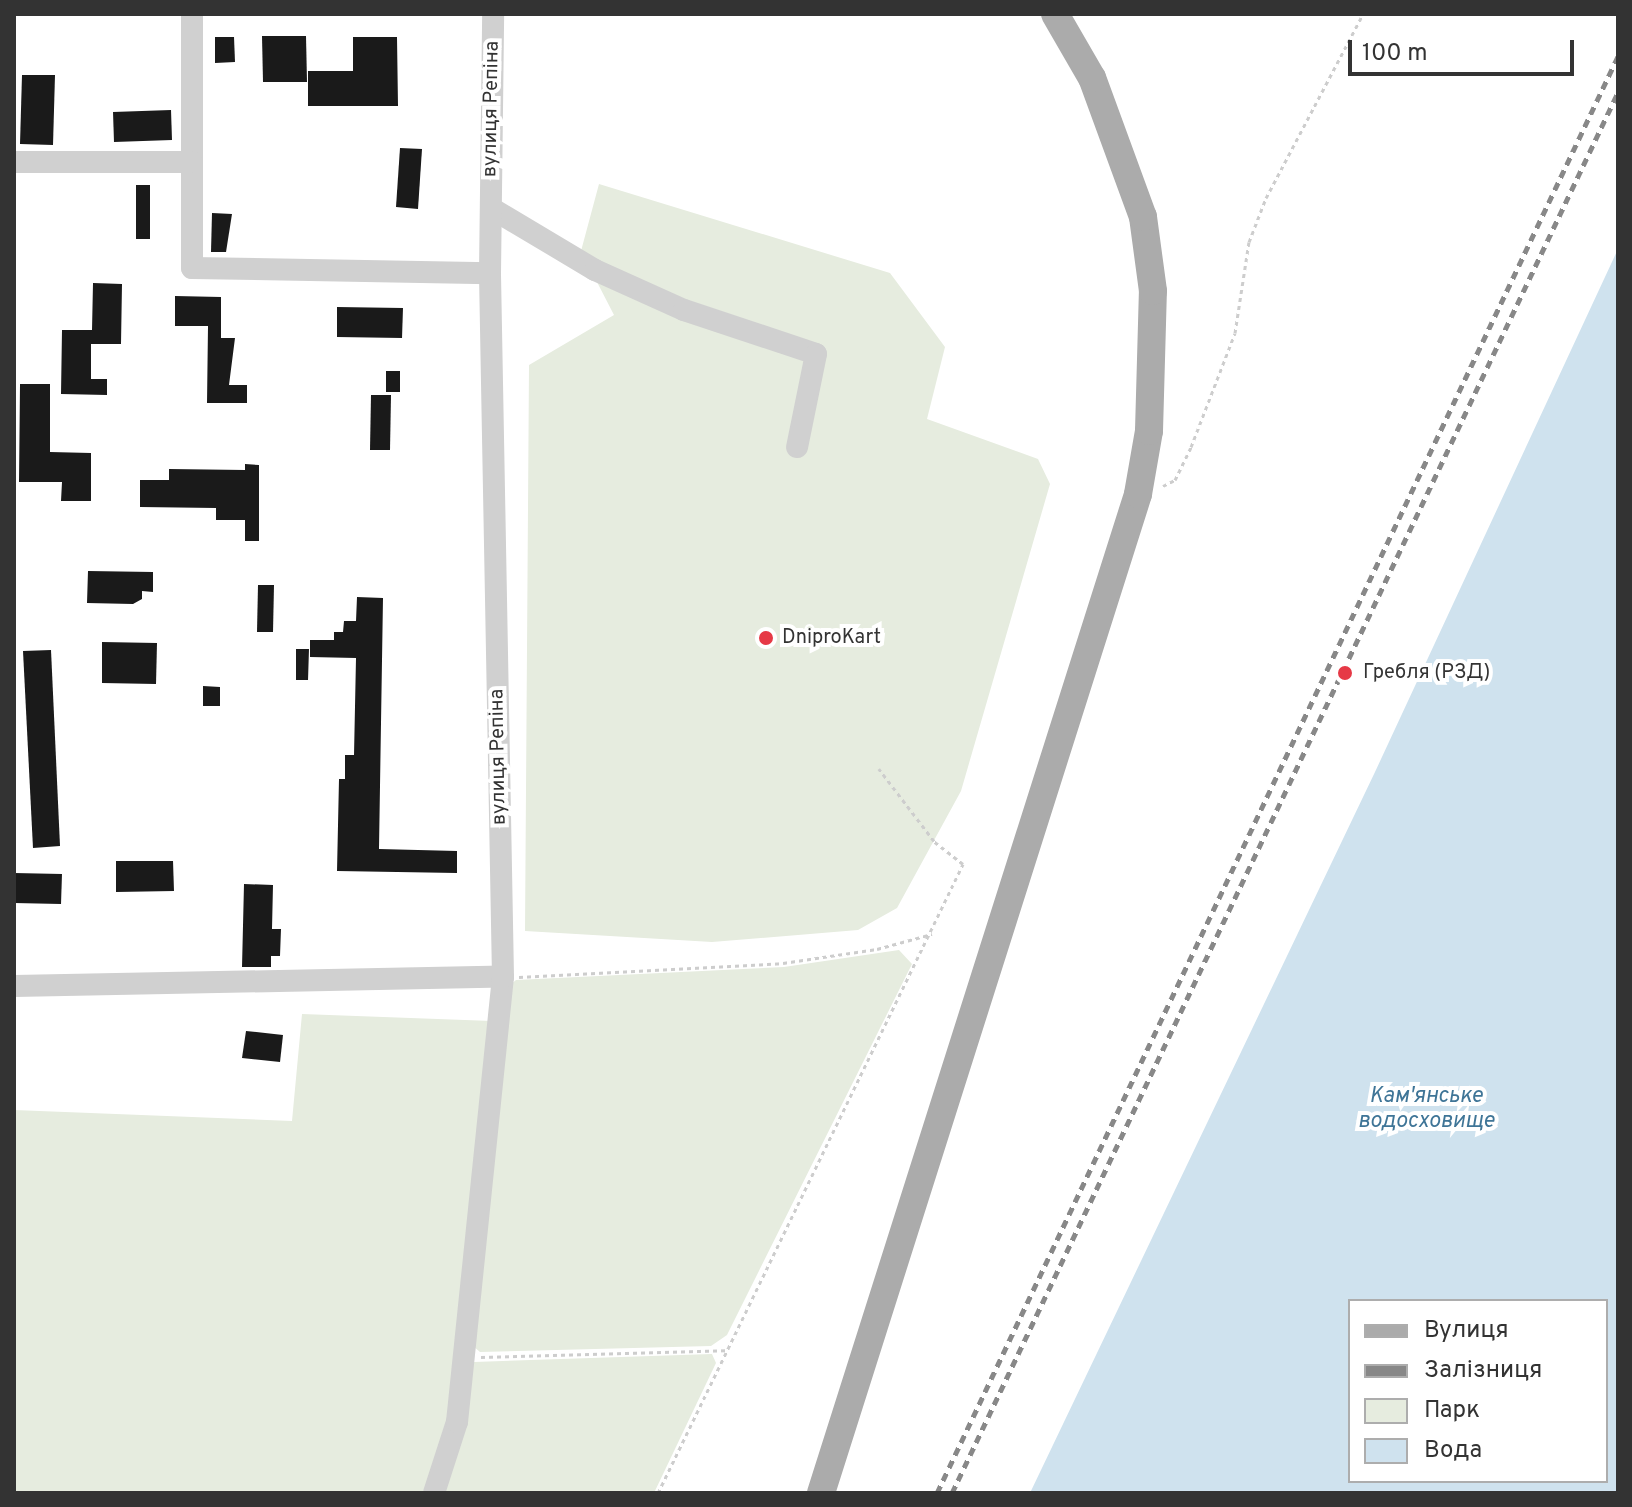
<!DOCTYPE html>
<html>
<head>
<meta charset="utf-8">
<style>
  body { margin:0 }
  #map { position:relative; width:1632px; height:1507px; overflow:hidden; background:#fff; font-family:Overpass,sans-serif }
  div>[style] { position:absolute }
  .green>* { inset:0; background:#e6ecdf }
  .water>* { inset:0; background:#cfe2ee }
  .building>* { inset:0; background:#1a1a1a }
  .path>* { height:3px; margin-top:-1.5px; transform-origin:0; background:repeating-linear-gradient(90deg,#cdcdcd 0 4px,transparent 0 8px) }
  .minor>* { height:22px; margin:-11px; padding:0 11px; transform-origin:11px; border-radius:11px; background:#d0d0d0 }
  .major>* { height:28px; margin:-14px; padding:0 14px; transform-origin:14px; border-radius:14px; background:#ababab }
  .rail>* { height:5px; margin-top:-2.5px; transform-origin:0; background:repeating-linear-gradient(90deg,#888 0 8px,transparent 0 14px) }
  .dots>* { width:22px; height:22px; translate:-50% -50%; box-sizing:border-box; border:4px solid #fff; border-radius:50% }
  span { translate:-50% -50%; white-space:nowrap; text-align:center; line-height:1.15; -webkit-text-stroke:8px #fff; paint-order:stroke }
  .street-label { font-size:20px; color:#333 }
  .poi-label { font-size:20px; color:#333 }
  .left { translate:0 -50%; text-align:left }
  .water-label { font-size:22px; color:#3f7597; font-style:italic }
  .frame { position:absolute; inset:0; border:16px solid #333; pointer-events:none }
  .legend { position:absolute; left:1348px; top:1299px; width:260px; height:184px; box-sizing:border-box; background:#fff; border:2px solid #adadad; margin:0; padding:10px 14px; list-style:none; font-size:24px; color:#333 }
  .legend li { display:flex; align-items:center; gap:16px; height:40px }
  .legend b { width:40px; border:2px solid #adadad }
  .scale { position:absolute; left:1348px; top:40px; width:226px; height:36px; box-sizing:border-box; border:4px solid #333; border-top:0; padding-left:10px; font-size:24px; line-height:28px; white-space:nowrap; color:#333; -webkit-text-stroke:6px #fff; paint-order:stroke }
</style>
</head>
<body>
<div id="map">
  <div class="green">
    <div style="clip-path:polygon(599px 184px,890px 273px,945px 347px,927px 419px,1038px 459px,1050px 484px,961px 791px,897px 908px,858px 930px,712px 942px,525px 931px,529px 365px,614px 315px,581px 251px)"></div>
    <div style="clip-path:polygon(899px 950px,912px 964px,727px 1335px,711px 1346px,480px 1352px,473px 1346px,510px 985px,516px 980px,784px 967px)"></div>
    <div style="clip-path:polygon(302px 1014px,492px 1021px,449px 1421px,423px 1493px,14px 1493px,14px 1110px,292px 1121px)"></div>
    <div style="clip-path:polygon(712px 1354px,716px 1363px,654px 1493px,442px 1493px,474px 1362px)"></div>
  </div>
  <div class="water">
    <div style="clip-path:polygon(evenodd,1618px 249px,1618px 1493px,1030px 1493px,1375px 772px,1618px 249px,1350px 1301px,1606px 1301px,1606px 1481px,1350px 1481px,1350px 1301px)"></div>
  </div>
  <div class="building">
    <div style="clip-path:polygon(262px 36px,306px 36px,307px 82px,263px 82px)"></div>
    <div style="clip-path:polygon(215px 37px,234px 37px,235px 62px,215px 63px)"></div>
    <div style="clip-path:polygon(353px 37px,397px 37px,398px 106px,308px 106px,308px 71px,353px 71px)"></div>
    <div style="clip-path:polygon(22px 75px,55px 75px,53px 145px,20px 144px)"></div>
    <div style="clip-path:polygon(171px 110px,172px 140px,114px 142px,113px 112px)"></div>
    <div style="clip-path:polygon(400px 148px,422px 149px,418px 209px,396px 207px)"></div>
    <div style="clip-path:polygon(136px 185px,150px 185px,150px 239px,136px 239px)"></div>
    <div style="clip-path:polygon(212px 213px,232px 214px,226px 252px,211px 252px)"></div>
    <div style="clip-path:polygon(93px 283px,122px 284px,121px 344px,91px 344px,91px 379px,107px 379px,107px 395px,61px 394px,62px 330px,92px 330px)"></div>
    <div style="clip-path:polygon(175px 296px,221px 297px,221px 338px,235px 338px,229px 385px,247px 385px,247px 403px,207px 403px,208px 326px,175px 326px)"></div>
    <div style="clip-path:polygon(337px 307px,403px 308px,402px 338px,337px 337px)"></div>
    <div style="clip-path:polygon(386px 371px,400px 371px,400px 392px,386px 392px)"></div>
    <div style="clip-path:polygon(20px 384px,50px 384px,50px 452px,91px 453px,91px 501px,61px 501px,62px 482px,19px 482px)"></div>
    <div style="clip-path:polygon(371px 395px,391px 395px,390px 450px,370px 450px)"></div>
    <div style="clip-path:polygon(245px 464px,259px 465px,259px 541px,245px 541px,245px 520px,216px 520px,216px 508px,140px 507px,140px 480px,169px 480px,169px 469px,245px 470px)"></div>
    <div style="clip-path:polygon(88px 571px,153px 572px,153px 592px,142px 591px,142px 599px,133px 604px,87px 603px)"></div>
    <div style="clip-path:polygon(258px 585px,274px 585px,273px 632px,257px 632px)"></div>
    <div style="clip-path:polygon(357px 597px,383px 598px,379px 849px,457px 851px,457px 873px,337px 871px,339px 779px,345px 779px,345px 755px,354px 755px,356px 658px,310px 657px,310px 640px,334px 640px,334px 632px,343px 632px,344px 621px,356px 621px)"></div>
    <div style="clip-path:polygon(102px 642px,157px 643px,156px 684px,102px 683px)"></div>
    <div style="clip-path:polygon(296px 649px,309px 649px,308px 680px,296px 680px)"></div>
    <div style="clip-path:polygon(51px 650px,60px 846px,33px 848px,23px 651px)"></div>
    <div style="clip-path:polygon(203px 686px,220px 687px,220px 706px,203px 706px)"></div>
    <div style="clip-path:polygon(116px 861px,173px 861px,174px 891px,116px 892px)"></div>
    <div style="clip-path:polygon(14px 873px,62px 874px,61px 904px,14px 903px)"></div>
    <div style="clip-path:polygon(244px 884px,273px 885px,272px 929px,281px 929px,280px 956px,271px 956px,271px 967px,242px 967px)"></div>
    <div style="clip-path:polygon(246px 1031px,283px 1035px,280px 1062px,242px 1058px)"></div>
  </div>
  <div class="path">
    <div style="left:1163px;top:486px;width:13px;rotate:-27deg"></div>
    <div style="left:1175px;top:480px;width:37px;rotate:-64deg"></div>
    <div style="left:1191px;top:447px;width:122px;rotate:-68.9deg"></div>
    <div style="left:1235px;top:333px;width:92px;rotate:-81.3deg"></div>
    <div style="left:1249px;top:242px;width:47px;rotate:-68.9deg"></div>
    <div style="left:1266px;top:198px;width:208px;rotate:-62.2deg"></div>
    <div style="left:519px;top:977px;width:264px;rotate:-3deg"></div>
    <div style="left:783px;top:963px;width:95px;rotate:-8.5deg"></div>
    <div style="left:877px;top:949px;width:57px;rotate:-15.3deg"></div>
    <div style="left:481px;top:1357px;width:245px;rotate:-1.6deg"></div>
    <div style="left:658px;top:1493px;width:699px;rotate:-64.13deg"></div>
    <div style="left:963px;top:864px;width:37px;rotate:-142deg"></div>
    <div style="left:934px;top:841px;width:91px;rotate:-127.4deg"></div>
  </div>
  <div class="minor">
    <div style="left:192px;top:14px;width:254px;rotate:90deg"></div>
    <div style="left:192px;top:268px;width:298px;rotate:1deg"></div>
    <div style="left:14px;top:162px;width:177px"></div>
    <div style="left:491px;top:208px;width:121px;rotate:30.8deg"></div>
    <div style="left:595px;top:270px;width:98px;rotate:24.2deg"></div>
    <div style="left:684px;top:310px;width:139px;rotate:18.4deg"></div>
    <div style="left:816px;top:354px;width:95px;rotate:101.5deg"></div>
    <div style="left:14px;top:986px;width:489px;rotate:-1.1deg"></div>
    <div style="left:434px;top:1493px;width:75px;rotate:-72.1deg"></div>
    <div style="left:457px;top:1422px;width:447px;rotate:-84.1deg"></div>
    <div style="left:503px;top:977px;width:704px;rotate:-91.06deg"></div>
    <div style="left:490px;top:273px;width:259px;rotate:-89.3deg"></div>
  </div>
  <div class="major">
    <div style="left:821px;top:1493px;width:1048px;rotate:-72.39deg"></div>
    <div style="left:1138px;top:494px;width:64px;rotate:-80.1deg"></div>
    <div style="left:1149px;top:431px;width:140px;rotate:-88.4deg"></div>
    <div style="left:1153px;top:291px;width:75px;rotate:-97.7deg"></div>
    <div style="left:1143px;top:217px;width:148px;rotate:-110.1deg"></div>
    <div style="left:1092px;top:78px;width:74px;rotate:-120deg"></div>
  </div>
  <div class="rail">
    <div style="left:937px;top:1493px;width:1590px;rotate:-64.64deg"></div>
    <div style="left:952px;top:1493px;width:1551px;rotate:-64.57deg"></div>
  </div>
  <div class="dots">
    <div style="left:766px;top:638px;background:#e63946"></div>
    <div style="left:1345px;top:673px;background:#e63946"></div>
  </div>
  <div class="street-label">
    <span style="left:492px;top:109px;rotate:-89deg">вулиця Репіна</span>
    <span style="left:499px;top:757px;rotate:-91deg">вулиця Репіна</span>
  </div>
  <div class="poi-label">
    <span class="left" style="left:782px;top:638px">DniproKart</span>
    <span class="left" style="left:1363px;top:673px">Гребля (РЗД)</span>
  </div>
  <div class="water-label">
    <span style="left:1426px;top:1109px">Кам'янське<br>водосховище</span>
  </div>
  <div class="frame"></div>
  <ul class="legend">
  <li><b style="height:10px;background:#ababab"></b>Вулиця</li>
  <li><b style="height:10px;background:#888"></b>Залізниця</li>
  <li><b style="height:22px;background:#e6ecdf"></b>Парк</li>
  <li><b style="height:22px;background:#cfe2ee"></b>Вода</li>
  </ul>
  <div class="scale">100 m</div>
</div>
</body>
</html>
